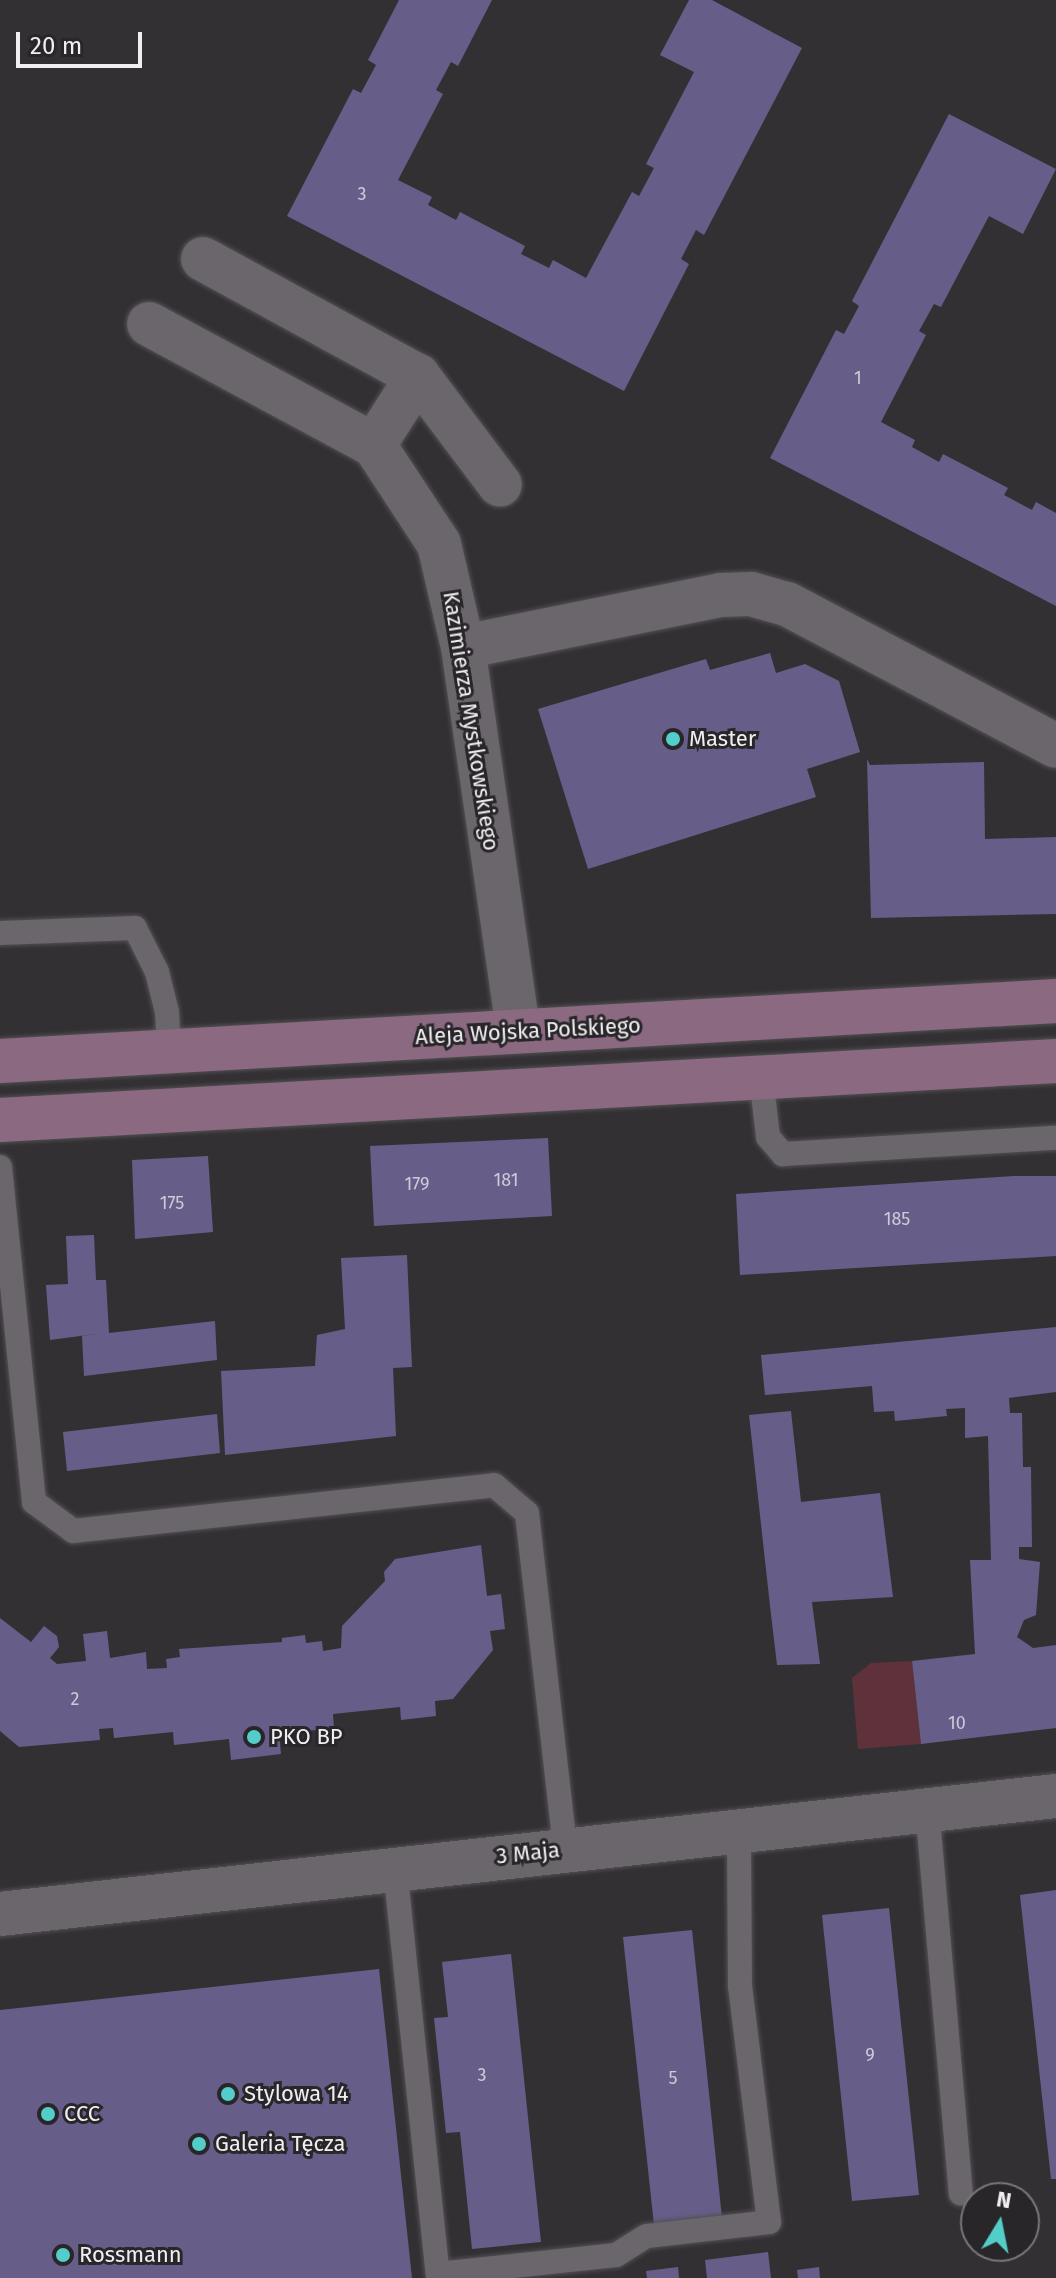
<!DOCTYPE html>
<html>
<head>
<meta charset="utf-8">
<style>
  body { margin:0 }
  #map { position:relative; width:1056px; height:2278px; overflow:hidden; background:#333034; font-family:"Fira Sans",sans-serif }
  div>[style] { position:absolute }
  .green>* { inset:0; background:#5f323b }
  .building>* { inset:0; background:#665e89 }
  .roads { filter:drop-shadow(0 0 2px #525053) drop-shadow(0 0 2px #525053) }
  .service>* { height:24px; margin:-12px; padding:0 12px; transform-origin:12px; border-radius:12px; background:#6a666b }
  .minor>* { height:44px; margin:-22px; padding:0 22px; transform-origin:22px; border-radius:22px; background:#6a666b }
  .tertiary>* { height:44px; margin:-22px; padding:0 22px; transform-origin:22px; border-radius:22px; background:#6a666b }
  .secondary>* { height:44px; margin:-22px; padding:0 22px; transform-origin:22px; border-radius:22px; background:#8b6a81 }
  .dots>* { width:22px; height:22px; translate:-50% -50%; box-sizing:border-box; border:4px solid #29262a; border-radius:50% }
  span { translate:-50% -50%; white-space:nowrap; text-align:center; line-height:1.15; -webkit-text-stroke:6px #29262a; paint-order:stroke }
  .number-label { font-size:18px; color:#cecad7 }
  .number-label span { -webkit-text-stroke-width:0 }
  .street-label { font-size:22px; color:#f0eef1 }
  .poi-label { font-size:22px; color:#f0eef1 }
  .left { translate:0 -50%; text-align:left }
  .north { position:absolute; left:960px; top:2182px; width:80px; height:80px; box-sizing:border-box; background:#29262a; border:2px solid #79767a; border-radius:50%; rotate:10deg; font-size:22px; font-weight:700; line-height:32px; text-align:center; color:#f0eef1 }
  .north::after { content:''; display:block; margin:auto; width:28px; height:36px; background:#53cdc9; clip-path:polygon(50% 0,100% 100%,50% 72%,0 100%) }
  .scale { position:absolute; left:16px; top:32px; width:126px; height:36px; box-sizing:border-box; border:4px solid #f0eef1; border-top:0; padding-left:10px; font-size:24px; line-height:28px; white-space:nowrap; color:#f0eef1; -webkit-text-stroke:6px #29262a; paint-order:stroke }
</style>
</head>
<body>
<div id="map">
  <div class="green">
    <div style="clip-path:polygon(912px 1661px,921px 1744px,858px 1749px,852px 1678px,871px 1663px)"></div>
  </div>
  <div class="building">
    <div style="clip-path:polygon(399px 0,492px 0,458px 66px,451px 62px,436px 90px,443px 94px,398px 180px,432px 197px,428px 205px,456px 220px,460px 212px,525px 246px,521px 254px,549px 268px,553px 260px,586px 278px,632px 192px,639px 196px,654px 168px,646px 164px,694px 72px,660px 55px,689px 0,712px 0,802px 48px,704px 235px,696px 230px,681px 259px,689px 264px,624px 391px,287px 216px,353px 89px,361px 93px,376px 65px,368px 60px)"></div>
    <div style="clip-path:polygon(949px 114px,1056px 169px,1023px 234px,989px 216px,941px 307px,934px 304px,919px 331px,926px 335px,881px 422px,915px 440px,912px 447px,939px 462px,943px 454px,1008px 488px,1004px 495px,1032px 510px,1036px 502px,1056px 513px,1056px 606px,770px 458px,836px 330px,844px 334px,859px 306px,852px 301px)"></div>
    <div style="clip-path:polygon(770px 653px,776px 673px,805px 664px,839px 681px,860px 752px,807px 769px,816px 797px,588px 869px,538px 709px,706px 659px,710px 670px)"></div>
    <div style="clip-path:polygon(867px 759px,870px 765px,984px 762px,985px 839px,1056px 837px,1056px 914px,871px 918px)"></div>
    <div style="clip-path:polygon(548px 1138px,552px 1216px,374px 1226px,370px 1146px)"></div>
    <div style="clip-path:polygon(208px 1156px,213px 1232px,135px 1239px,132px 1160px)"></div>
    <div style="clip-path:polygon(1014px 1176px,1056px 1176px,1056px 1256px,740px 1275px,736px 1194px)"></div>
    <div style="clip-path:polygon(94px 1235px,96px 1280px,106px 1280px,109px 1333px,215px 1321px,217px 1360px,84px 1376px,82px 1336px,103px 1333px,50px 1340px,46px 1285px,68px 1284px,66px 1236px)"></div>
    <div style="clip-path:polygon(407px 1255px,412px 1367px,393px 1368px,396px 1436px,225px 1455px,221px 1371px,315px 1366px,317px 1335px,345px 1329px,341px 1258px)"></div>
    <div style="clip-path:polygon(1056px 1327px,1056px 1392px,1009px 1398px,1010px 1413px,1022px 1413px,1023px 1467px,1031px 1467px,1032px 1547px,1019px 1547px,1019px 1559px,1040px 1562px,1036px 1615px,1024px 1620px,1017px 1637px,1033px 1648px,1056px 1645px,1056px 1728px,921px 1744px,912px 1661px,975px 1654px,970px 1560px,991px 1560px,988px 1436px,965px 1438px,965px 1408px,946px 1409px,947px 1416px,895px 1421px,894px 1411px,874px 1412px,872px 1386px,765px 1395px,761px 1355px)"></div>
    <div style="clip-path:polygon(791px 1411px,801px 1502px,880px 1493px,893px 1597px,812px 1602px,820px 1664px,777px 1665px,770px 1606px,749px 1415px)"></div>
    <div style="clip-path:polygon(217px 1414px,220px 1453px,67px 1471px,63px 1432px)"></div>
    <div style="clip-path:polygon(481px 1545px,487px 1596px,501px 1594px,505px 1629px,490px 1631px,493px 1650px,453px 1699px,435px 1701px,436px 1716px,401px 1720px,400px 1707px,333px 1714px,334px 1728px,279px 1734px,281px 1754px,231px 1760px,229px 1739px,174px 1745px,173px 1732px,114px 1738px,113px 1728px,99px 1729px,100px 1740px,19px 1747px,0 1731px,0 1618px,31px 1642px,44px 1626px,57px 1636px,59px 1647px,50px 1658px,57px 1664px,86px 1661px,83px 1634px,107px 1631px,110px 1658px,146px 1652px,147px 1669px,167px 1668px,166px 1659px,180px 1657px,179px 1649px,282px 1642px,282px 1638px,305px 1635px,306px 1643px,322px 1641px,323px 1651px,341px 1648px,342px 1626px,385px 1581px,384px 1572px,395px 1559px)"></div>
    <div style="clip-path:polygon(1056px 1890px,1056px 2179px,1051px 2179px,1020px 1895px)"></div>
    <div style="clip-path:polygon(889px 1908px,919px 2195px,852px 2201px,822px 1915px)"></div>
    <div style="clip-path:polygon(692px 1930px,722px 2218px,654px 2225px,623px 1937px)"></div>
    <div style="clip-path:polygon(511px 1954px,541px 2242px,472px 2249px,460px 2132px,446px 2133px,434px 2018px,448px 2017px,442px 1962px)"></div>
    <div style="clip-path:polygon(379px 1969px,412px 2278px,0 2278px,0 2010px)"></div>
    <div style="clip-path:polygon(768px 2252px,771px 2278px,707px 2278px,705px 2260px)"></div>
    <div style="clip-path:polygon(678px 2267px,679px 2278px,647px 2278px,646px 2271px)"></div>
    <div style="clip-path:polygon(819px 2267px,820px 2278px,798px 2278px,797px 2270px)"></div>
  </div>
  <div class="roads">
    <div class="service">
      <div style="left:0;top:933px;width:135px;rotate:-2.1deg"></div>
      <div style="left:135px;top:928px;width:49px;rotate:63.4deg"></div>
      <div style="left:157px;top:972px;width:41px;rotate:76deg"></div>
      <div style="left:167px;top:1012px;width:39px;rotate:87deg"></div>
      <div style="left:761px;top:1077px;width:60px;rotate:83.3deg"></div>
      <div style="left:768px;top:1137px;width:23px;rotate:49deg"></div>
      <div style="left:783px;top:1154px;width:273px;rotate:-3.4deg"></div>
      <div style="left:0;top:1167px;width:337px;rotate:84.2deg"></div>
      <div style="left:34px;top:1502px;width:49px;rotate:36.6deg"></div>
      <div style="left:73px;top:1531px;width:424px;rotate:-6.2deg"></div>
      <div style="left:494px;top:1485px;width:43px;rotate:40.3deg"></div>
      <div style="left:527px;top:1513px;width:338px;rotate:83.5deg"></div>
      <div style="left:927px;top:1807px;width:388px;rotate:85deg"></div>
      <div style="left:395px;top:1868px;width:408px;rotate:84deg"></div>
      <div style="left:438px;top:2274px;width:179px;rotate:-6.1deg"></div>
      <div style="left:616px;top:2255px;width:36px;rotate:-32deg"></div>
      <div style="left:647px;top:2236px;width:123px;rotate:-6.5deg"></div>
      <div style="left:769px;top:2222px;width:237px;rotate:-97deg"></div>
      <div style="left:740px;top:1987px;width:158px;rotate:-90.4deg"></div>
    </div>
    <div class="minor">
      <div style="left:203px;top:259px;width:245px;rotate:28.6deg"></div>
      <div style="left:418px;top:376px;width:136px;rotate:53deg"></div>
      <div style="left:149px;top:324px;width:255px;rotate:28.3deg"></div>
      <div style="left:374px;top:445px;width:118px;rotate:56.7deg"></div>
      <div style="left:439px;top:544px;width:106px;rotate:76.9deg"></div>
      <div style="left:463px;top:647px;width:388px;rotate:81.8deg"></div>
      <div style="left:374px;top:445px;width:82px;rotate:-57.5deg"></div>
      <div style="left:463px;top:647px;width:263px;rotate:-11.4deg"></div>
      <div style="left:721px;top:595px;width:30px;rotate:-2deg"></div>
      <div style="left:751px;top:594px;width:37px;rotate:16deg"></div>
      <div style="left:787px;top:604px;width:304px;rotate:27.8deg"></div>
    </div>
    <div class="tertiary">
      <div style="left:0;top:1914px;width:1063px;rotate:-6.38deg"></div>
    </div>
    <div class="secondary">
      <div style="left:0;top:1061px;width:1058px;rotate:-3.25deg"></div>
      <div style="left:0;top:1120px;width:1058px;rotate:-3.2deg"></div>
    </div>
  </div>
  <div class="dots">
    <div style="left:673px;top:739px;background:#53cdc9"></div>
    <div style="left:254px;top:1737px;background:#53cdc9"></div>
    <div style="left:228px;top:2094px;background:#53cdc9"></div>
    <div style="left:48px;top:2114px;background:#53cdc9"></div>
    <div style="left:199px;top:2144px;background:#53cdc9"></div>
    <div style="left:63px;top:2255px;background:#53cdc9"></div>
  </div>
  <div class="number-label">
    <span style="left:362px;top:194px">3</span>
    <span style="left:858px;top:378px">1</span>
    <span style="left:506px;top:1180px">181</span>
    <span style="left:417px;top:1184px">179</span>
    <span style="left:172px;top:1203px">175</span>
    <span style="left:897px;top:1219px">185</span>
    <span style="left:75px;top:1699px">2</span>
    <span style="left:957px;top:1723px">10</span>
    <span style="left:870px;top:2055px">9</span>
    <span style="left:482px;top:2075px">3</span>
    <span style="left:673px;top:2078px">5</span>
  </div>
  <div class="street-label">
    <span style="left:471px;top:721px;rotate:81deg">Kazimierza Mystkowskiego</span>
    <span style="left:528px;top:1031px;rotate:-3deg">Aleja Wojska Polskiego</span>
    <span style="left:528px;top:1853px;rotate:-6deg">3 Maja</span>
  </div>
  <div class="poi-label">
    <span class="left" style="left:689px;top:739px">Master</span>
    <span class="left" style="left:270px;top:1737px">PKO BP</span>
    <span class="left" style="left:244px;top:2094px">Stylowa 14</span>
    <span class="left" style="left:64px;top:2114px">CCC</span>
    <span class="left" style="left:215px;top:2144px">Galeria Tęcza</span>
    <span class="left" style="left:79px;top:2255px">Rossmann</span>
  </div>
  <div class="north">N</div>
  <div class="scale">20 m</div>
</div>
</body>
</html>
